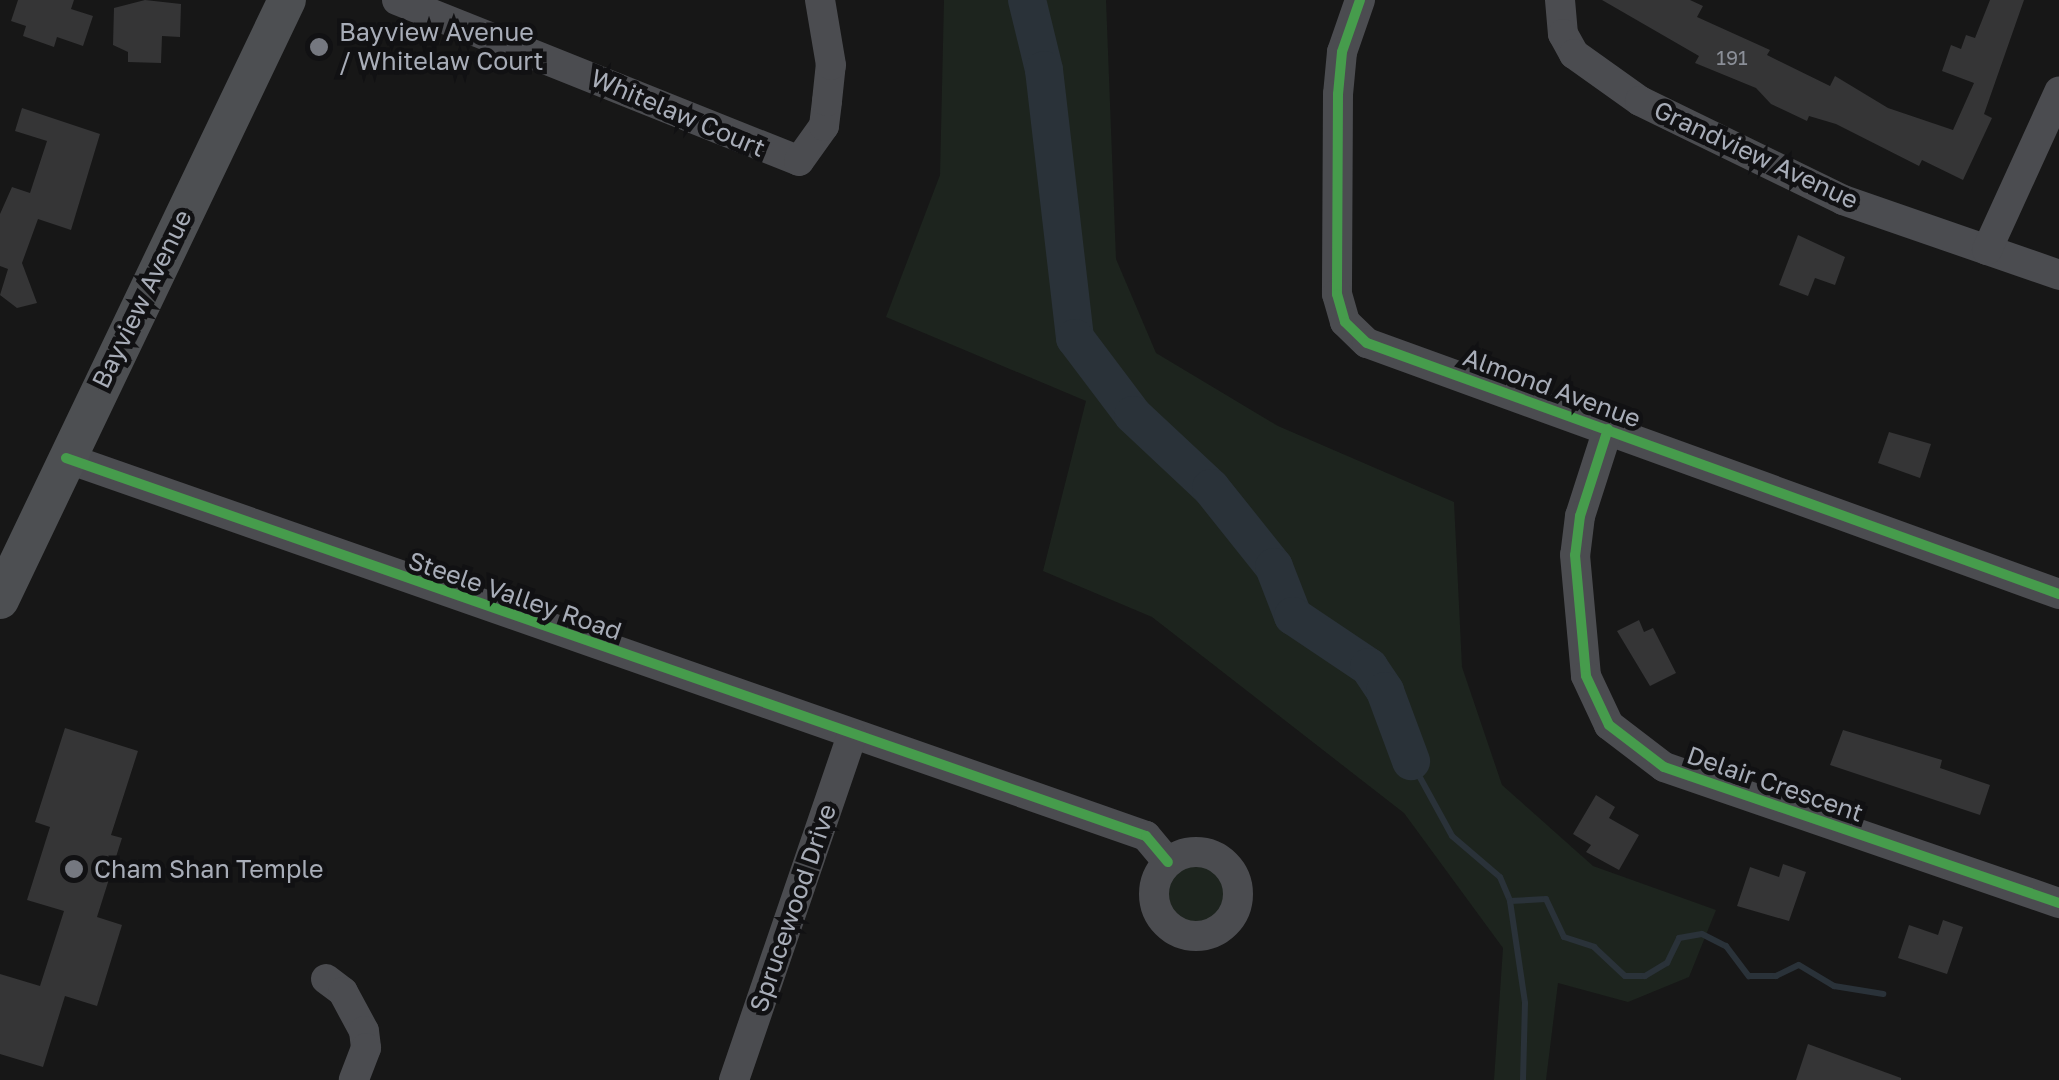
<!DOCTYPE html>
<html>
<head>
<meta charset="utf-8">
<style>
  body { margin:0 }
  #map { position:relative; width:2059px; height:1080px; overflow:hidden; background:#171717; font-family:"Golos Text",sans-serif }
  div>[style] { position:absolute }
  .green>* { inset:0; background:#1d241e }
  .round { border-radius:50% }
  .stream>* { height:6px; margin:-3px; padding:0 3px; transform-origin:3px; border-radius:3px; background:#2a3239 }
  .river>* { height:38px; margin:-19px; padding:0 19px; transform-origin:19px; border-radius:19px; background:#2a3239 }
  .building>* { inset:0; background:#353536 }
  .minor>* { height:30px; margin:-15px; padding:0 15px; transform-origin:15px; border-radius:15px; background:#4b4c50 }
  .minor>.ring { margin:-15px; padding:0; box-sizing:content-box; background:none; border:30px solid #4b4c50; border-radius:50% }
  .major>* { height:38px; margin:-19px; padding:0 19px; transform-origin:19px; border-radius:19px; background:#4d4f52 }
  .cycleway>* { height:10px; margin:-5px; padding:0 5px; transform-origin:5px; border-radius:5px; background:#469c4c }
  .dots>* { width:28px; height:28px; translate:-50% -50%; box-sizing:border-box; border:5px solid #111113; border-radius:50% }
  span { translate:-50% -50%; white-space:nowrap; text-align:center; line-height:1.15; -webkit-text-stroke:9px #111113; paint-order:stroke }
  .number-label { font-size:20px; color:#8b8f98 }
  .number-label span { -webkit-text-stroke-width:0 }
  .poi-label { font-size:25px; color:#a8adb8 }
  .left { translate:0 -50%; text-align:left }
  .street-label { font-size:25px; color:#a8adb8 }
</style>
</head>
<body>
<div id="map">
  <div class="green">
    <div style="clip-path:polygon(944px 0,1106px 0,1116px 259px,1156px 353px,1278px 426px,1454px 502px,1462px 667px,1502px 785px,1593px 866px,1716px 910px,1689px 977px,1628px 1002px,1558px 983px,1546px 1080px,1494px 1080px,1503px 948px,1404px 813px,1152px 617px,1043px 571px,1086px 401px,886px 317px,940px 175px)"></div>
    <div class="round" style="left:1166px;top:864px;width:60px;height:60px"></div>
  </div>
  <div class="stream">
    <div style="left:1411px;top:761px;width:85px;rotate:61.3deg"></div>
    <div style="left:1452px;top:836px;width:63px;rotate:40.5deg"></div>
    <div style="left:1500px;top:877px;width:26px;rotate:67deg"></div>
    <div style="left:1510px;top:901px;width:36px;rotate:-3deg"></div>
    <div style="left:1546px;top:899px;width:42px;rotate:64.7deg"></div>
    <div style="left:1564px;top:937px;width:32px;rotate:18deg"></div>
    <div style="left:1594px;top:947px;width:42px;rotate:43.1deg"></div>
    <div style="left:1625px;top:976px;width:20px"></div>
    <div style="left:1645px;top:976px;width:26px;rotate:-31deg"></div>
    <div style="left:1667px;top:963px;width:28px;rotate:-64deg"></div>
    <div style="left:1679px;top:938px;width:23px;rotate:-10deg"></div>
    <div style="left:1702px;top:934px;width:27px;rotate:27deg"></div>
    <div style="left:1726px;top:946px;width:38px;rotate:53deg"></div>
    <div style="left:1749px;top:976px;width:27px"></div>
    <div style="left:1776px;top:976px;width:25px;rotate:-26deg"></div>
    <div style="left:1799px;top:965px;width:41px;rotate:31deg"></div>
    <div style="left:1834px;top:986px;width:50px;rotate:9.3deg"></div>
    <div style="left:1510px;top:901px;width:103px;rotate:81.6deg"></div>
    <div style="left:1525px;top:1003px;width:77px;rotate:91.5deg"></div>
  </div>
  <div class="river">
    <div style="left:1027px;top:0;width:72px;rotate:76.3deg"></div>
    <div style="left:1044px;top:70px;width:270px;rotate:83.4deg"></div>
    <div style="left:1075px;top:338px;width:96px;rotate:53deg"></div>
    <div style="left:1133px;top:415px;width:107px;rotate:43.1deg"></div>
    <div style="left:1211px;top:488px;width:101px;rotate:51.4deg"></div>
    <div style="left:1274px;top:567px;width:53px;rotate:68.8deg"></div>
    <div style="left:1293px;top:616px;width:92px;rotate:33.9deg"></div>
    <div style="left:1369px;top:667px;width:29px;rotate:56deg"></div>
    <div style="left:1385px;top:691px;width:75px;rotate:69.6deg"></div>
  </div>
  <div class="building">
    <div style="clip-path:polygon(18px 0,74px 0,71px 9px,93px 16px,83px 46px,57px 37px,54px 47px,23px 36px,26px 26px,11px 21px)"></div>
    <div style="clip-path:polygon(145px 0,181px 4px,180px 37px,162px 36px,161px 63px,128px 62px,128px 52px,113px 45px,114px 8px)"></div>
    <div style="clip-path:polygon(1602px 0,1690px 0,1703px 6px,1697px 17px,1770px 50px,1767px 55px,1830px 86px,1835px 76px,1888px 108px,1953px 130px,1974px 83px,1942px 71px,1951px 45px,1961px 49px,1966px 35px,1975px 38px,1990px 0,2024px 0,1984px 114px,1992px 118px,1963px 180px,1922px 160px,1919px 166px,1836px 124px,1809px 116px,1807px 121px,1771px 104px,1756px 88px,1695px 63px,1699px 56px)"></div>
    <div style="clip-path:polygon(22px 108px,100px 134px,71px 230px,38px 219px,22px 263px,37px 303px,17px 308px,0 295px,8px 269px,0 266px,0 214px,12px 187px,30px 193px,47px 141px,15px 131px)"></div>
    <div style="clip-path:polygon(1798px 235px,1845px 257px,1835px 285px,1815px 278px,1808px 296px,1779px 285px)"></div>
    <div style="clip-path:polygon(1889px 432px,1931px 444px,1920px 478px,1878px 463px)"></div>
    <div style="clip-path:polygon(1639px 620px,1644px 632px,1653px 628px,1676px 673px,1650px 686px,1617px 631px)"></div>
    <div style="clip-path:polygon(65px 728px,138px 751px,111px 835px,122px 838px,97px 917px,122px 925px,97px 1006px,65px 996px,43px 1067px,0 1054px,0 974px,40px 986px,64px 911px,27px 900px,50px 827px,35px 822px)"></div>
    <div style="clip-path:polygon(1843px 730px,1942px 760px,1940px 768px,1990px 785px,1980px 815px,1830px 765px)"></div>
    <div style="clip-path:polygon(1596px 795px,1615px 807px,1609px 818px,1639px 835px,1619px 870px,1586px 852px,1591px 845px,1573px 834px)"></div>
    <div style="clip-path:polygon(1783px 864px,1806px 872px,1789px 921px,1737px 906px,1750px 867px,1779px 877px)"></div>
    <div style="clip-path:polygon(1943px 920px,1963px 927px,1947px 974px,1898px 958px,1909px 925px,1938px 935px)"></div>
    <div style="clip-path:polygon(1808px 1044px,1901px 1078px,1901px 1080px,1796px 1080px)"></div>
  </div>
  <div class="minor">
    <div style="left:397px;top:0;width:433px;rotate:21.8deg"></div>
    <div style="left:799px;top:161px;width:43px;rotate:-54.5deg"></div>
    <div style="left:824px;top:126px;width:25px;rotate:-83deg"></div>
    <div style="left:827px;top:101px;width:36px;rotate:-84deg"></div>
    <div style="left:831px;top:65px;width:66px;rotate:-99.6deg"></div>
    <div style="left:1360px;top:0;width:55px;rotate:109.1deg"></div>
    <div style="left:1342px;top:52px;width:42px;rotate:95.4deg"></div>
    <div style="left:1338px;top:94px;width:200px;rotate:90.3deg"></div>
    <div style="left:1337px;top:294px;width:29px;rotate:74deg"></div>
    <div style="left:1345px;top:322px;width:30px;rotate:44deg"></div>
    <div style="left:1367px;top:343px;width:736px;rotate:19.94deg"></div>
    <div style="left:1560px;top:0;width:34px;rotate:85deg"></div>
    <div style="left:1563px;top:34px;width:23px;rotate:61deg"></div>
    <div style="left:1574px;top:54px;width:81px;rotate:35.5deg"></div>
    <div style="left:1640px;top:101px;width:226px;rotate:26deg"></div>
    <div style="left:1843px;top:200px;width:229px;rotate:19.1deg"></div>
    <div style="left:1987px;top:250px;width:174px;rotate:-65.5deg"></div>
    <div style="left:1608px;top:429px;width:91px;rotate:107.8deg"></div>
    <div style="left:1580px;top:516px;width:39px;rotate:97deg"></div>
    <div style="left:1575px;top:555px;width:121px;rotate:84.8deg"></div>
    <div style="left:1586px;top:676px;width:54px;rotate:64.9deg"></div>
    <div style="left:1609px;top:725px;width:69px;rotate:37.4deg"></div>
    <div style="left:1664px;top:767px;width:418px;rotate:19deg"></div>
    <div style="left:66px;top:458px;width:1144px;rotate:19.29deg"></div>
    <div style="left:1146px;top:836px;width:34px;rotate:50deg"></div>
    <div class="ring" style="left:1154px;top:852px;width:54px;height:54px"></div>
    <div style="left:326px;top:979px;width:21px;rotate:37deg"></div>
    <div style="left:343px;top:992px;width:44px;rotate:61.7deg"></div>
    <div style="left:364px;top:1031px;width:17px;rotate:83deg"></div>
    <div style="left:366px;top:1048px;width:34px;rotate:111deg"></div>
    <div style="left:734px;top:1080px;width:364px;rotate:-71.1deg"></div>
  </div>
  <div class="major">
    <div style="left:0;top:600px;width:665px;rotate:-64.44deg"></div>
  </div>
  <div class="cycleway">
    <div style="left:1360px;top:0;width:55px;rotate:109.1deg"></div>
    <div style="left:1342px;top:52px;width:42px;rotate:95.4deg"></div>
    <div style="left:1338px;top:94px;width:200px;rotate:90.3deg"></div>
    <div style="left:1337px;top:294px;width:29px;rotate:74deg"></div>
    <div style="left:1345px;top:322px;width:30px;rotate:44deg"></div>
    <div style="left:1367px;top:343px;width:736px;rotate:19.94deg"></div>
    <div style="left:1608px;top:429px;width:91px;rotate:107.8deg"></div>
    <div style="left:1580px;top:516px;width:39px;rotate:97deg"></div>
    <div style="left:1575px;top:555px;width:121px;rotate:84.8deg"></div>
    <div style="left:1586px;top:676px;width:54px;rotate:64.9deg"></div>
    <div style="left:1609px;top:725px;width:69px;rotate:37.4deg"></div>
    <div style="left:1664px;top:767px;width:418px;rotate:19deg"></div>
    <div style="left:66px;top:458px;width:1144px;rotate:19.29deg"></div>
    <div style="left:1146px;top:836px;width:34px;rotate:50deg"></div>
  </div>
  <div class="dots">
    <div style="left:319px;top:47px;background:#757880"></div>
    <div style="left:74px;top:869px;background:#757880"></div>
  </div>
  <div class="number-label">
    <span style="left:1732px;top:57px">191</span>
  </div>
  <div class="poi-label">
    <span class="left" style="left:339px;top:47px">Bayview Avenue<br>/ Whitelaw Court</span>
    <span class="left" style="left:94px;top:869px">Cham Shan Temple</span>
  </div>
  <div class="street-label">
    <span style="left:678px;top:113px;rotate:23deg">Whitelaw Court</span>
    <span style="left:1756px;top:155px;rotate:25deg">Grandview Avenue</span>
    <span style="left:142px;top:299px;rotate:-64deg">Bayview Avenue</span>
    <span style="left:1552px;top:388px;rotate:20deg">Almond Avenue</span>
    <span style="left:515px;top:596px;rotate:19deg">Steele Valley Road</span>
    <span style="left:1775px;top:784px;rotate:19deg">Delair Crescent</span>
    <span style="left:793px;top:908px;rotate:-71deg">Sprucewood Drive</span>
  </div>
</div>
</body>
</html>
